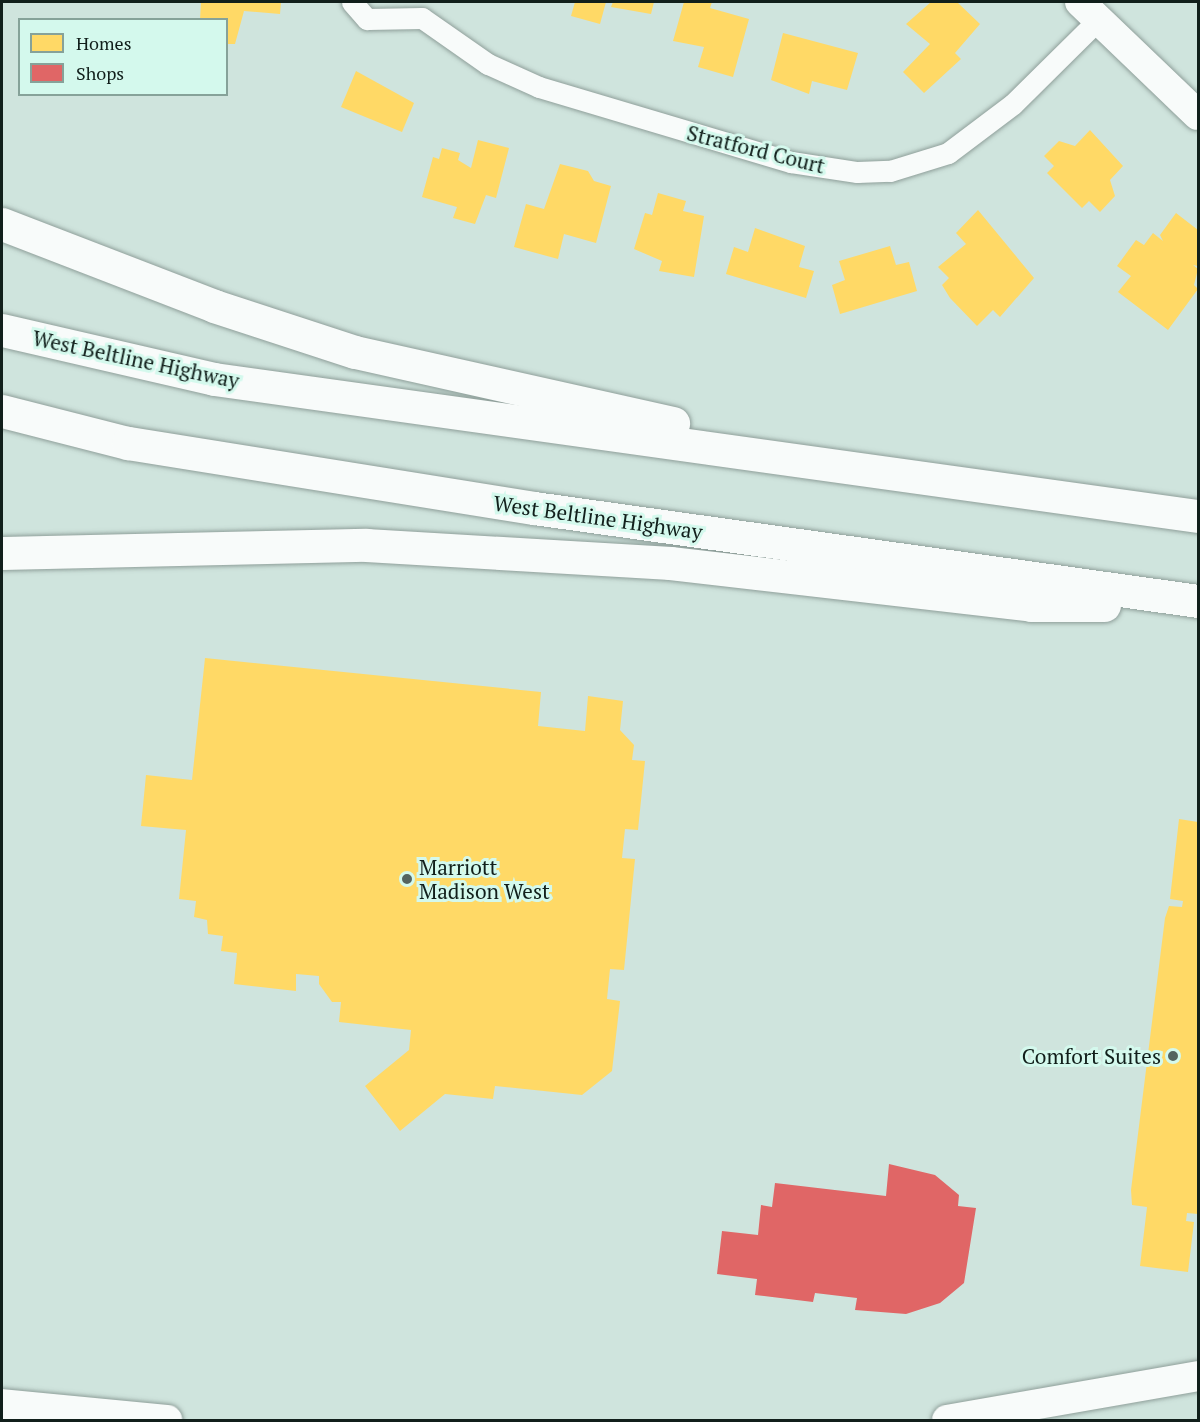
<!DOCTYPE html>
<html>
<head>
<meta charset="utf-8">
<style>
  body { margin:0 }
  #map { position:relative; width:1200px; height:1422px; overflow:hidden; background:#cfe4dd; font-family:"PT Serif",serif }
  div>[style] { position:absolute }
  .homes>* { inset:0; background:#ffd966 }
  .shops>* { inset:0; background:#e06666 }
  .roads { filter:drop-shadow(0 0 2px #8f9f9a) drop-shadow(0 0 2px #8f9f9a) }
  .street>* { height:21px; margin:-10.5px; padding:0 10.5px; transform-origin:10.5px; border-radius:10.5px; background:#f8fbfa }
  .secondary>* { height:30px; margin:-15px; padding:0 15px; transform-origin:15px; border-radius:15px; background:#f8fbfa }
  .highway>* { height:33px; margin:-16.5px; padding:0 16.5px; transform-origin:16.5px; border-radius:16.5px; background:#f8fbfa }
  .dots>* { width:16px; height:16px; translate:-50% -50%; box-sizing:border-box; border:3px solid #d4f9ed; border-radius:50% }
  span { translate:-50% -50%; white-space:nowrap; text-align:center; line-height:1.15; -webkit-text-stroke:6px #d4f9ed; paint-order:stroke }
  .street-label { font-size:21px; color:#111f1b }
  .poi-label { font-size:21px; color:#111f1b }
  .left { translate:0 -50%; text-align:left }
  .right { translate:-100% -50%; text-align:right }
  .frame { position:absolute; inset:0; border:3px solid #111f1b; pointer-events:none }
  .legend { position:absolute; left:18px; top:18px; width:210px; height:78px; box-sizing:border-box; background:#d4f9ed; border:2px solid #86a299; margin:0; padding:8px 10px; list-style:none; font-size:18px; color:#111f1b }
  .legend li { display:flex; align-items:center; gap:12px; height:30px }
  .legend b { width:30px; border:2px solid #86a299 }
</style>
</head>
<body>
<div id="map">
  <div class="homes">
    <div style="clip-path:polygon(201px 2px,281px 2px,280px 14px,244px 11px,235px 44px,226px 44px,226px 20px,200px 20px)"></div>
    <div style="clip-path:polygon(575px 2px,606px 2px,600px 24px,571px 16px)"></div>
    <div style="clip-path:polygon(613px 2px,654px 2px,651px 14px,611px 7px)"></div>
    <div style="clip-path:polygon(684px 2px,712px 2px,710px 8px,749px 19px,733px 77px,698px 67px,704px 47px,673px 41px)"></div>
    <div style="clip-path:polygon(931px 2px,957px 2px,980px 24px,955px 53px,961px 59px,924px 93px,903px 72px,930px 44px,906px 24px)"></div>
    <div style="clip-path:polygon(783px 33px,858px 53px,847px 90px,812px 81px,809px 94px,771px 80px)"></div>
    <div style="clip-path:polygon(356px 71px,414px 103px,402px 132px,341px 107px)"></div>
    <div style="clip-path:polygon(1090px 130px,1123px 166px,1110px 180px,1115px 196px,1100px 212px,1089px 201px,1082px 208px,1047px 173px,1054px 166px,1044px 156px,1059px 141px,1075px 146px)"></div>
    <div style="clip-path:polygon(478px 140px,509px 148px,496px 198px,486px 195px,475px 224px,453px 218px,457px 207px,422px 197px,433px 157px,439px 159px,442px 148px,460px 153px,458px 160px,471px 168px)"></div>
    <div style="clip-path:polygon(560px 164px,588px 171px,594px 181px,611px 186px,596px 243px,564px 234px,558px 259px,514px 247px,526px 204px,544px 209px)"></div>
    <div style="clip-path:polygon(658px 193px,686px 201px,683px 211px,704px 216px,694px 277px,659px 271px,662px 261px,634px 249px,645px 213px,652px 215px)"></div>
    <div style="clip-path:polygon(978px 210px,1034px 278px,1000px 317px,993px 310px,977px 326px,950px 298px,942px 285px,949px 278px,938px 267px,966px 244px,956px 233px)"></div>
    <div style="clip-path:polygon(1176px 213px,1198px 230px,1198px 266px,1193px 265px,1198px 269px,1194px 285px,1198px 289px,1168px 330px,1118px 292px,1131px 276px,1117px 266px,1136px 240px,1144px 245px,1153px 233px,1163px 241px,1160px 235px)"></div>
    <div style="clip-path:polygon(755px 228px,805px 246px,799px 267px,814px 271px,806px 298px,726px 274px,734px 247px,748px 252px)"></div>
    <div style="clip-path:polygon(890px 246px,896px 265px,909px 262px,917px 291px,840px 314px,832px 285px,845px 280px,839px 261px)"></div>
    <div style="clip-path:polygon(205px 658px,541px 692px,538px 726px,585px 731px,588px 696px,623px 701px,620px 730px,634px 745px,632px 760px,645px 761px,638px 830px,625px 829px,622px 858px,635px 859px,624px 970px,610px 969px,607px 999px,620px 1001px,612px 1071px,582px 1095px,495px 1086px,493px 1099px,445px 1094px,400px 1131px,365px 1086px,409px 1050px,411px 1030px,339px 1022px,341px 1002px,332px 1002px,319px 984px,319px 976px,296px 974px,296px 991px,234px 984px,237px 953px,221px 951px,223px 936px,208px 934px,207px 920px,194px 917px,196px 901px,179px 899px,186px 830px,141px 826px,146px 775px,192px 780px)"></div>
    <div style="clip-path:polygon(1179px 819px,1198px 822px,1198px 1214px,1187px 1213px,1186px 1221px,1194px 1222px,1188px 1272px,1140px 1266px,1147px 1207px,1132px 1205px,1131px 1190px,1165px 918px,1169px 906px,1182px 907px,1183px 901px,1170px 899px)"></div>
  </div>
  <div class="shops">
    <div style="clip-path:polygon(889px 1164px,935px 1175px,959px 1195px,958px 1206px,976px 1208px,964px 1283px,940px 1303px,906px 1314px,855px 1310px,857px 1298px,815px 1293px,813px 1302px,755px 1295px,757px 1279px,717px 1274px,722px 1231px,758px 1235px,761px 1205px,772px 1207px,775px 1183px,886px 1196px)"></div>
  </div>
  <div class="roads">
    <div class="street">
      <div style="left:352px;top:2px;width:23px;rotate:49deg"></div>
      <div style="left:367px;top:19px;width:55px;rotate:-1deg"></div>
      <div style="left:422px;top:18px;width:80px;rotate:34.9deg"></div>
      <div style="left:488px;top:64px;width:56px;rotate:24.3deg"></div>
      <div style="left:539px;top:87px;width:263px;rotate:16.6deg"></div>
      <div style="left:791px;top:162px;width:67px;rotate:8.6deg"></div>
      <div style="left:857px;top:172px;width:33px;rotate:-2deg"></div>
      <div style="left:890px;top:171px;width:61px;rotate:-17.2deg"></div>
      <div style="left:948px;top:153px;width:81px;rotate:-37deg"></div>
      <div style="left:1013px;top:104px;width:120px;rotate:-44.7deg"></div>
    </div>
    <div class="secondary">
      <div style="left:1080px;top:2px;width:163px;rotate:43.8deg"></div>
      <div style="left:2px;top:1404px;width:166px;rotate:5.5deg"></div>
      <div style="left:947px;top:1420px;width:255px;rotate:-9.9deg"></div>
    </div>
    <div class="highway">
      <div style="left:2px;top:224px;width:227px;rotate:21.1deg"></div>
      <div style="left:214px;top:306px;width:148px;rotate:18.1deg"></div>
      <div style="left:355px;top:352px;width:326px;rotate:12.6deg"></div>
      <div style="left:2px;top:330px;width:218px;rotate:13deg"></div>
      <div style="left:214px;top:379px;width:993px;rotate:7.93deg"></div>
      <div style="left:2px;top:411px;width:130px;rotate:14.3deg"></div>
      <div style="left:128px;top:443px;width:411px;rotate:9.1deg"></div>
      <div style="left:534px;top:508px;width:670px;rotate:7.97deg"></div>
      <div style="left:2px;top:553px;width:364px;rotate:-1.3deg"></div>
      <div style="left:366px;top:545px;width:305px;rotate:3.4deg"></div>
      <div style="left:670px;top:563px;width:363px;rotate:6.6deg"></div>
      <div style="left:1031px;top:605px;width:73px"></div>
    </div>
  </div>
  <div class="dots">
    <div style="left:407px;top:879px;background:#54645f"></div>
    <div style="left:1173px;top:1056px;background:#54645f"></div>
  </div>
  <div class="street-label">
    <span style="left:756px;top:149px;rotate:14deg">Stratford Court</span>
    <span style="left:136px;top:359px;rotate:12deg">West Beltline Highway</span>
    <span style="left:598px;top:517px;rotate:8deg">West Beltline Highway</span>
  </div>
  <div class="poi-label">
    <span class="left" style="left:419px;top:879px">Marriott<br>Madison West</span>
    <span class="right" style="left:1161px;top:1056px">Comfort Suites</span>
  </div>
  <div class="frame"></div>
  <ul class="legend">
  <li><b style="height:16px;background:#ffd966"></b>Homes</li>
  <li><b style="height:16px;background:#e06666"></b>Shops</li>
  </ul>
</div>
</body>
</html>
